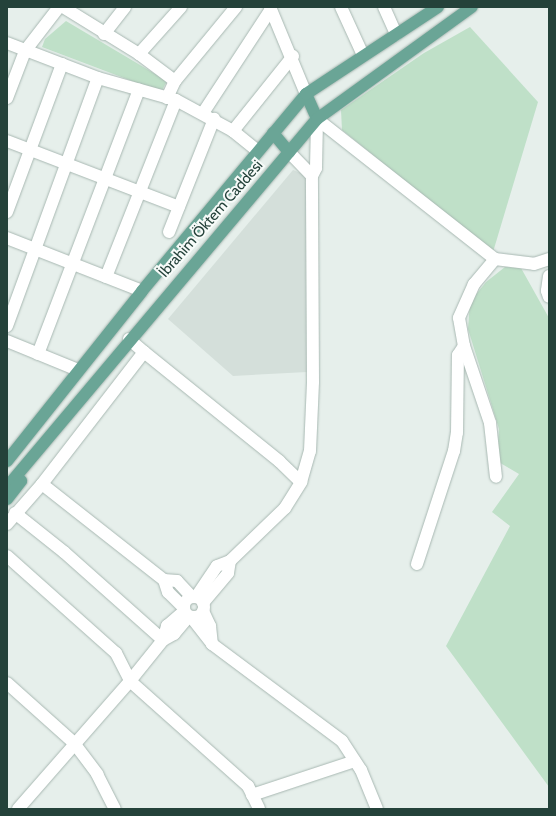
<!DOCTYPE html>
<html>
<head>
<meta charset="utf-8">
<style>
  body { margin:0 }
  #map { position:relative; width:556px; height:816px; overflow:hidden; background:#e6efeb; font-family:Cabin,sans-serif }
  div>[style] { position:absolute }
  .built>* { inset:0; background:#d4dfda }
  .green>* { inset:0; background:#bfe0c8 }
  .roads { filter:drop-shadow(0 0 1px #a8b8b2) drop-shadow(0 0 1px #a8b8b2) }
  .minor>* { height:12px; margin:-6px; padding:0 6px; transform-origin:6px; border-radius:6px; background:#fff }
  .minor>.ring { margin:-6px; padding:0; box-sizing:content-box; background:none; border:12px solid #fff; border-radius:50% }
  .major>* { height:12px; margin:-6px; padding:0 6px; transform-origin:6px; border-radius:6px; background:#6aa596 }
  span { translate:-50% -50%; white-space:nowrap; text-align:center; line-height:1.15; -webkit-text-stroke:4px #f7fbf9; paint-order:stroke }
  .street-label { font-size:15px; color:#24423a }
  .frame { position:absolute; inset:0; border:8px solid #24423a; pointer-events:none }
</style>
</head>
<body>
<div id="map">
  <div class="built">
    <div style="clip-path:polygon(293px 170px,313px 178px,307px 372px,233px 376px,168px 319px)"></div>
  </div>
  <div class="green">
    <div style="clip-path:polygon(66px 21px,167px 81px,161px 92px,42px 47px,45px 39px)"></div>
    <div style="clip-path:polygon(470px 27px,538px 102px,493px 252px,342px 130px,341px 110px,424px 53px)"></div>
    <div style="clip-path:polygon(505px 267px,521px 268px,549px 318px,549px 787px,446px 646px,510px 526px,492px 512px,519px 474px,497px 461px,499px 429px,468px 329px,470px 302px,486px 282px)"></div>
  </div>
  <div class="roads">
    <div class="minor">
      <div style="left:63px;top:7px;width:89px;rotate:31.7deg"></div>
      <div style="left:139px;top:54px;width:45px;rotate:36.9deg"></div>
      <div style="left:270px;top:7px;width:94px;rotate:67.5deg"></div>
      <div style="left:341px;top:7px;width:53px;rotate:65.4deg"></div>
      <div style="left:384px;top:7px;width:30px;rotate:66deg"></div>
      <div style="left:104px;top:34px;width:34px;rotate:-52deg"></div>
      <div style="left:7px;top:43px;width:97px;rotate:21deg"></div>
      <div style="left:98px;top:78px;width:81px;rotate:15.8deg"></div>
      <div style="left:176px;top:100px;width:65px;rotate:28.5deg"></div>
      <div style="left:233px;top:131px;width:32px;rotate:39deg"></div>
      <div style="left:139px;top:54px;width:63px;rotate:-48.2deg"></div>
      <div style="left:7px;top:98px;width:50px;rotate:-69deg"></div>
      <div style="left:25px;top:51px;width:56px;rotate:-52.3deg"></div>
      <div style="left:167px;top:98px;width:19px;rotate:-65deg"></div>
      <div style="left:175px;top:81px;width:96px;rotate:-50.5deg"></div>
      <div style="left:203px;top:113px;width:124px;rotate:-56.8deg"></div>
      <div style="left:317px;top:119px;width:226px;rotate:38.2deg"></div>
      <div style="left:495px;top:259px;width:39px;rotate:7deg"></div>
      <div style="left:534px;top:264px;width:16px;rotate:-18deg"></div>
      <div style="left:233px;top:131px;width:96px;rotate:-51.3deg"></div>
      <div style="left:7px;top:141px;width:184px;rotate:21deg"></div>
      <div style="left:289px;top:152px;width:33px;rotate:46deg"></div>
      <div style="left:7px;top:212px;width:158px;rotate:-69.6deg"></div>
      <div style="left:169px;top:232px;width:122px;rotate:-68.3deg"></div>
      <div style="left:7px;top:238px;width:145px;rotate:21.4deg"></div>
      <div style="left:495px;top:259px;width:33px;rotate:130deg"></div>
      <div style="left:474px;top:284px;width:37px;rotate:114deg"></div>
      <div style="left:459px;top:318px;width:28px;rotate:80deg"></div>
      <div style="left:464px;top:346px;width:81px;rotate:71.3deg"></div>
      <div style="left:490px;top:423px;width:54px;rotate:83.7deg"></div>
      <div style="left:549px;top:276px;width:15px;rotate:98deg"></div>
      <div style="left:547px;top:291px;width:6px;rotate:72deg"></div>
      <div style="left:106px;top:277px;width:190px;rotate:-68.4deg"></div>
      <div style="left:7px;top:326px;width:264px;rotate:-69.9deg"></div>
      <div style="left:129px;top:339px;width:20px;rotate:41deg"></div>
      <div style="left:144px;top:352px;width:167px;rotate:127.7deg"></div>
      <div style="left:42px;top:484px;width:155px;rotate:38.2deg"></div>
      <div style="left:164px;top:580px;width:13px;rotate:4deg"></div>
      <div style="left:177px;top:581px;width:22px;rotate:47deg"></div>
      <div style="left:7px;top:341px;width:77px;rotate:22.2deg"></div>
      <div style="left:144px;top:352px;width:174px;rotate:38.9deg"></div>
      <div style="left:279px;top:461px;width:30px;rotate:44deg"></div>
      <div style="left:38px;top:354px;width:283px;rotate:-69.1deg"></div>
      <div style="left:15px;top:513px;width:63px;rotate:38.5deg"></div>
      <div style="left:64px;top:552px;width:132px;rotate:41.6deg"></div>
      <div style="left:7px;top:524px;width:53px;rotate:-48.8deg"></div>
      <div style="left:7px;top:556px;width:146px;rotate:41.7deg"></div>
      <div style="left:116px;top:653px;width:31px;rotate:63deg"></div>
      <div style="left:130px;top:681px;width:158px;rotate:41.7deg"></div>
      <div style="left:248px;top:786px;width:25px;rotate:64deg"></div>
      <div style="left:417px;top:564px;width:119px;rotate:-71.9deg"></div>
      <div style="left:454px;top:451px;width:18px;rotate:-81deg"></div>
      <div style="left:457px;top:433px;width:78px;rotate:-89.3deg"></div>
      <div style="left:458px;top:355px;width:11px;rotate:-56deg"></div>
      <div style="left:164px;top:580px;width:13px;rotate:72deg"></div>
      <div style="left:168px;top:592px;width:21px;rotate:45deg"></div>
      <div class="ring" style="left:184px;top:597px;width:8px;height:8px"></div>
      <div style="left:196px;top:597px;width:37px;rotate:-56deg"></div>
      <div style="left:217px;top:566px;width:14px;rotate:-21deg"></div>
      <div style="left:230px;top:561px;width:76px;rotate:-43.9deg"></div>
      <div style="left:285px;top:508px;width:31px;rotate:-58deg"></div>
      <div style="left:301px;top:482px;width:32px;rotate:-74deg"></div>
      <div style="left:310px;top:451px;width:69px;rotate:-87.5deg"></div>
      <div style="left:313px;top:382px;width:206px;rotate:-90.3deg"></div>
      <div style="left:312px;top:176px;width:9px;rotate:-63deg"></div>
      <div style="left:316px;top:168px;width:49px;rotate:-88.8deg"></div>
      <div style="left:203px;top:603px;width:39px;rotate:-50deg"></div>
      <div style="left:228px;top:573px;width:12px;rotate:-81deg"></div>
      <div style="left:203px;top:611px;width:17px;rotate:65deg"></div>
      <div style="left:210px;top:626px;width:18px;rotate:84deg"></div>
      <div style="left:192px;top:618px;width:33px;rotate:52deg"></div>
      <div style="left:212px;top:644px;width:162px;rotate:36.7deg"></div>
      <div style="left:342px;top:741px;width:35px;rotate:57deg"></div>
      <div style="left:361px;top:770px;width:42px;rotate:67.7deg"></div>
      <div style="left:163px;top:640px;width:13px;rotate:-29deg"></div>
      <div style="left:174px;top:634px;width:23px;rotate:-50deg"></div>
      <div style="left:7px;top:683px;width:90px;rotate:41.8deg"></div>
      <div style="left:74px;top:743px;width:39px;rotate:53deg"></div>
      <div style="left:97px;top:774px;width:39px;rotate:63deg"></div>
      <div style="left:252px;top:795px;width:108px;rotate:-18.3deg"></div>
      <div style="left:18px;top:809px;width:170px;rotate:-48.8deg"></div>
      <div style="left:130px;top:681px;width:53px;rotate:-51.2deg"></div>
      <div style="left:163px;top:640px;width:15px;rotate:-74deg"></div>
      <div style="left:167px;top:626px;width:23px;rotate:-41deg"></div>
    </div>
    <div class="major">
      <div style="left:306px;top:94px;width:27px;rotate:66deg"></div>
      <div style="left:273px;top:133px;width:25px;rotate:50deg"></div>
      <div style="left:7px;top:461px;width:217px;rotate:-51.5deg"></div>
      <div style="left:142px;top:291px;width:256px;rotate:-50.2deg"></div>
      <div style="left:306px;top:94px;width:158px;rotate:-33.4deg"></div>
      <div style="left:7px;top:487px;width:481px;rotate:-49.9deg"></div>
      <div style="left:317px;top:119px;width:191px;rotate:-35.9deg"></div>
      <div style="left:7px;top:499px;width:23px;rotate:-52deg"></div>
    </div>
  </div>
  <div class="street-label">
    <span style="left:211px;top:219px;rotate:-49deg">İbrahim Öktem Caddesi</span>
  </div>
  <div class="frame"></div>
</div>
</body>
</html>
